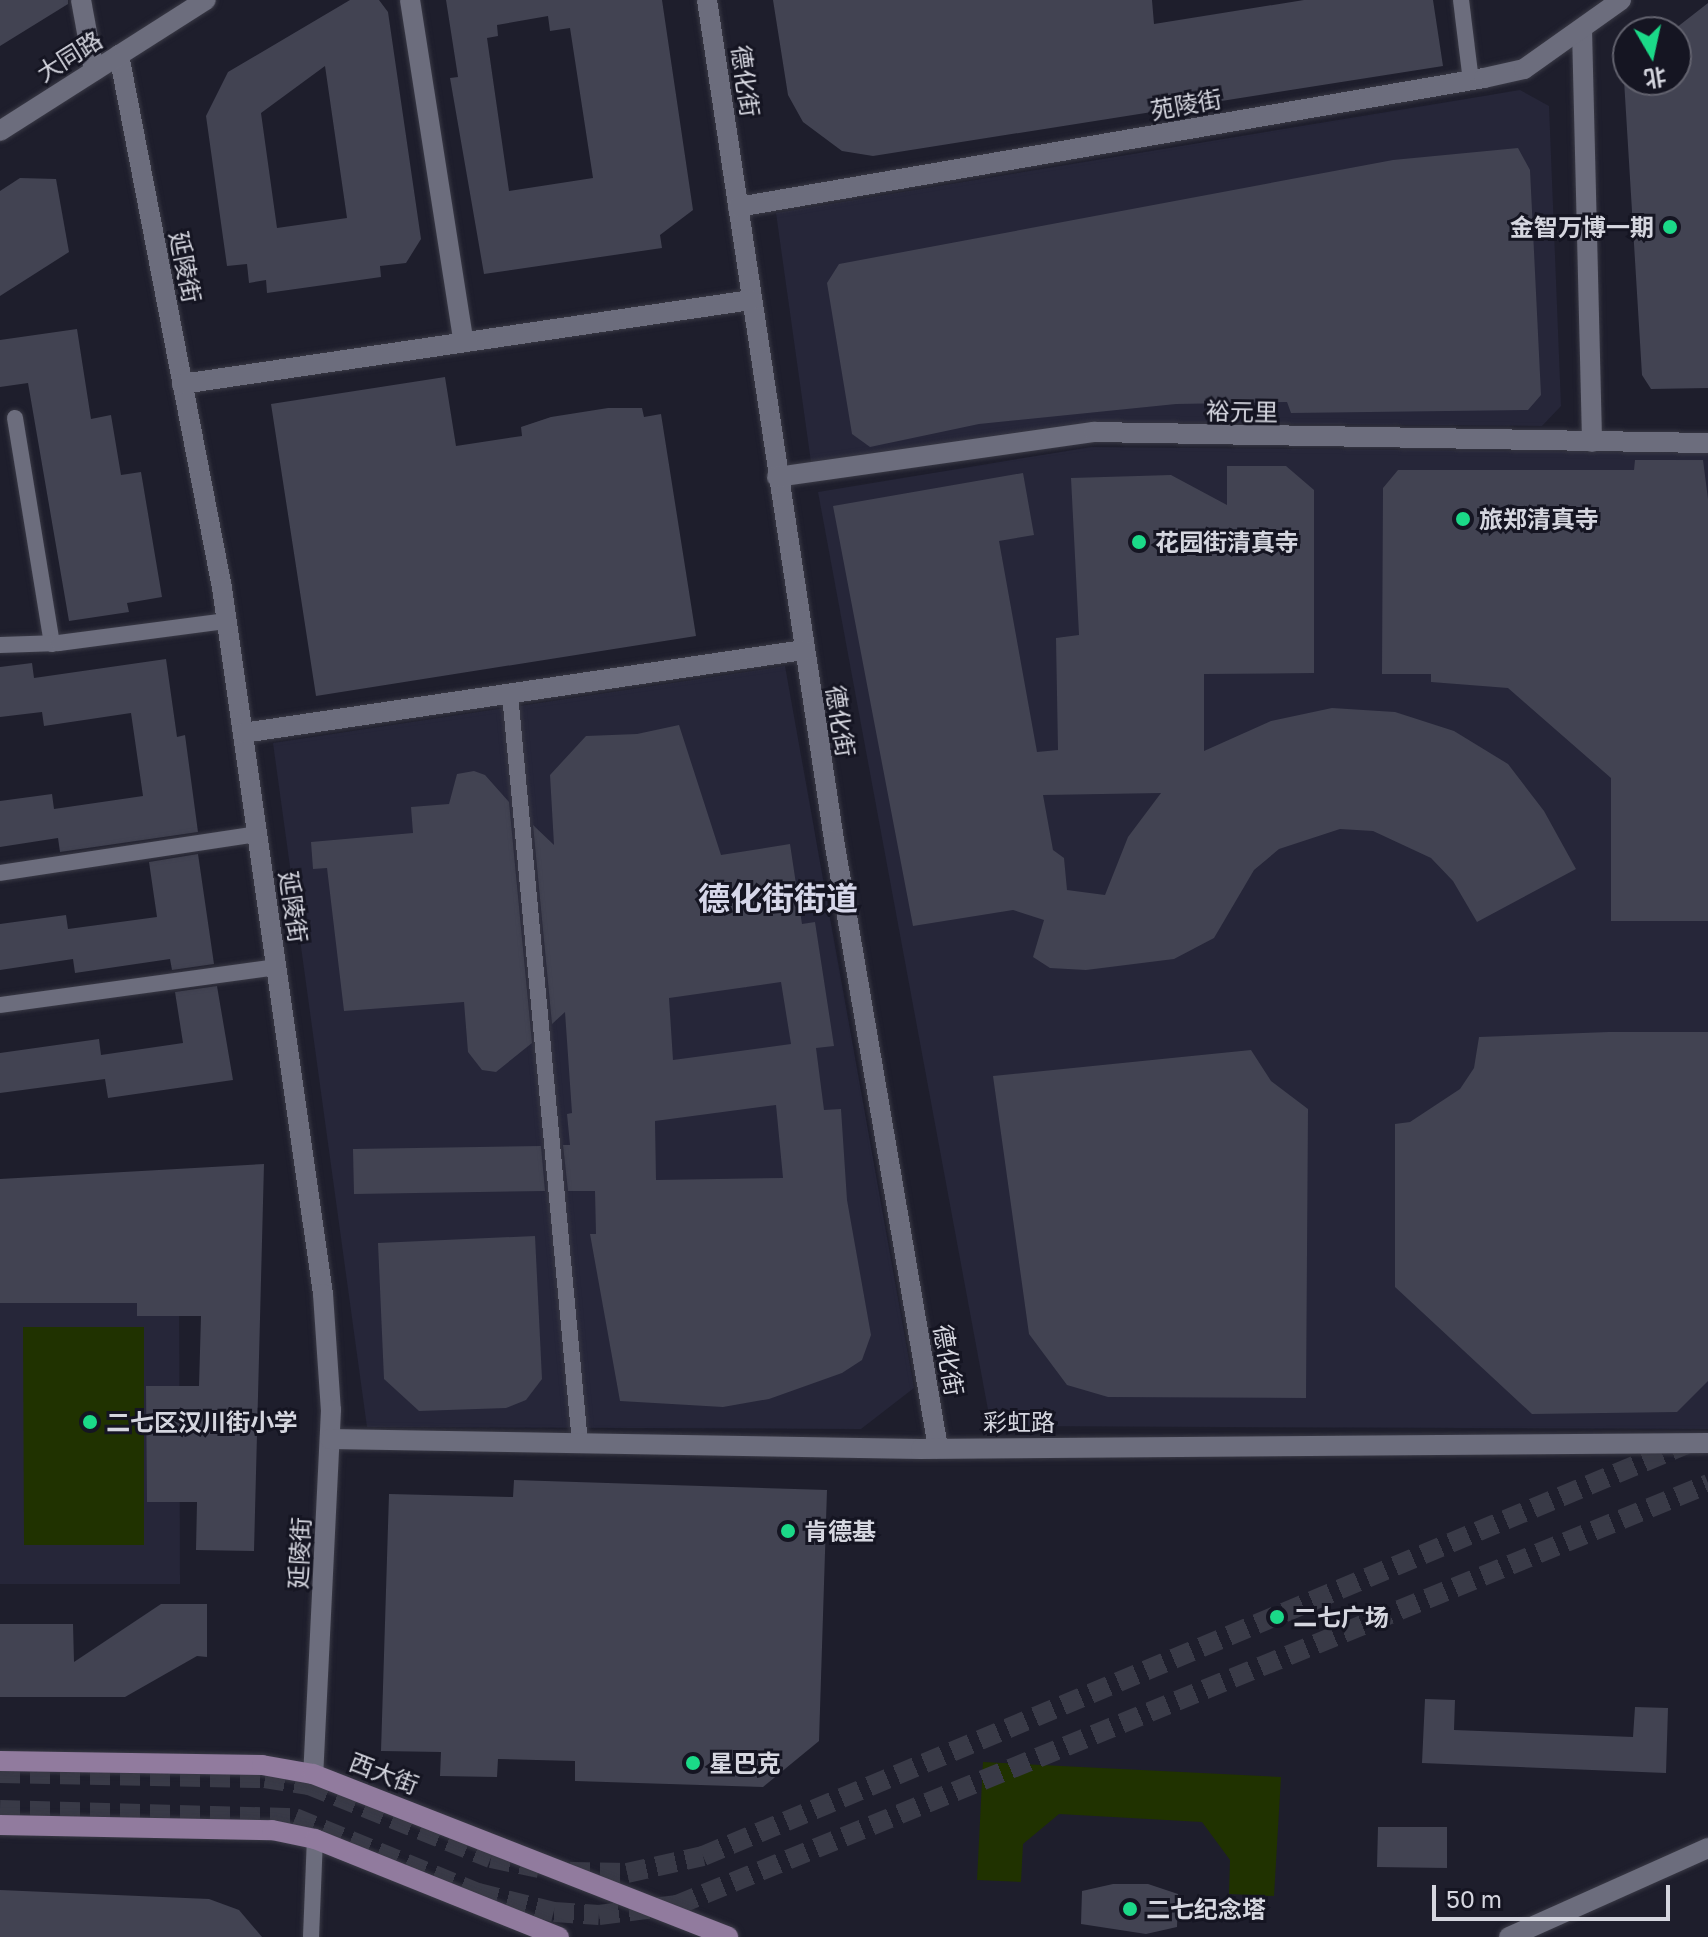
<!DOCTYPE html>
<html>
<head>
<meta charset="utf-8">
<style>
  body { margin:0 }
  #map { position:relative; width:1708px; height:1937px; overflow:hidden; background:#1e1e2c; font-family:"Golos Text","Noto Sans SC",sans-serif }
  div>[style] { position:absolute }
  .built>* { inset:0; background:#262639 }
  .green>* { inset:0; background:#203200 }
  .building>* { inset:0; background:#424352 }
  .primary-tunnel>* { height:20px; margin-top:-10px; transform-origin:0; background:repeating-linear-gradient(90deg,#393a47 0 20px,transparent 0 30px) }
  .roads { filter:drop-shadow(0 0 2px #393945) drop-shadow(0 0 2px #393945) }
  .lane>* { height:16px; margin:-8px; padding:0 8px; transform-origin:8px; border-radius:8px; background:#6c6d7d }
  .street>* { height:20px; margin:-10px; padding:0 10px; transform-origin:10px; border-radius:10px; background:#6c6d7d }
  .secondary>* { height:20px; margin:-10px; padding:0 10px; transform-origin:10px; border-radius:10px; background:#917b9e }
  .dots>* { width:22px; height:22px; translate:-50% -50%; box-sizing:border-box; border:4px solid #151522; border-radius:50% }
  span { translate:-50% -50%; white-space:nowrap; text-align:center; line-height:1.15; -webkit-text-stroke:6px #151522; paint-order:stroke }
  .street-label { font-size:24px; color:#d5d6df }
  .poi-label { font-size:24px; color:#d5d6df; font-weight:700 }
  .right { translate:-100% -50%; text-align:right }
  .left { translate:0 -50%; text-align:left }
  .district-label { font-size:32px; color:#d6d7e9; font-weight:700 }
  .north { position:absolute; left:1612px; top:16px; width:80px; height:80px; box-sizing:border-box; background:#151522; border:2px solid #62626e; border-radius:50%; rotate:171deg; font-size:22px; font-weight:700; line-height:32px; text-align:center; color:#d5d6df }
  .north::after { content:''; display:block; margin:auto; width:28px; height:36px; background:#1bd988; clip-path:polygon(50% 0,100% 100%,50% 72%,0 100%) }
  .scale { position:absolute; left:1432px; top:1885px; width:238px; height:36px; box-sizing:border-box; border:4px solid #d5d6df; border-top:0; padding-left:10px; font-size:24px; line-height:28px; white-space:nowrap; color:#d5d6df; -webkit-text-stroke:6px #151522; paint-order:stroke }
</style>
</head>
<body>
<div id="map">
  <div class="built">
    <div style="clip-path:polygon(1520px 90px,1549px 106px,1561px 406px,1542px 426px,1089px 422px,811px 462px,776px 213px)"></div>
    <div style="clip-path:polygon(1091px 447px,1708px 453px,1708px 1429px,991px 1426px,818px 492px)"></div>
    <div style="clip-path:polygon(785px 666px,914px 1388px,861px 1429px,367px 1427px,273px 743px)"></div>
    <div style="clip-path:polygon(0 1260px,179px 1260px,180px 1584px,0 1584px)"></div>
  </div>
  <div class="green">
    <div style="clip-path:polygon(23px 1327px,144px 1327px,144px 1545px,24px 1545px)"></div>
    <div style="clip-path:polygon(983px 1762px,1281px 1777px,1274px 1896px,1229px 1894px,1230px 1860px,1202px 1822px,1059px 1814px,1023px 1844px,1021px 1882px,977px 1880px)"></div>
  </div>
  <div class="building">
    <div style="clip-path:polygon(0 0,68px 0,68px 4px,0 46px)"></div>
    <div style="clip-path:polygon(evenodd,350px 0,379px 0,388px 12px,421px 239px,406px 263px,380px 266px,381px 277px,267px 293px,266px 280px,249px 283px,247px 264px,227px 266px,206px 116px,228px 72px,350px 0,325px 66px,347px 218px,277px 228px,261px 113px,325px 66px)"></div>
    <div style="clip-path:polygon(evenodd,446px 0,662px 0,693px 210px,660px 235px,662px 248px,484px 274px,450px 78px,458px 77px,446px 0,548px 16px,550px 31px,570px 28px,593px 178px,509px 191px,487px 38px,498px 36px,497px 25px,548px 16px)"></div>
    <div style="clip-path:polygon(773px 0,1152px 0,1154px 24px,1304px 0,1433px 0,1443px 66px,873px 156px,842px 151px,803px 122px,788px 95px)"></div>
    <div style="clip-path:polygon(1708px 3px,1708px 388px,1651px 389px,1642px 375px,1624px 80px,1676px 80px,1676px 28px)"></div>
    <div style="clip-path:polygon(1518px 148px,1530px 170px,1541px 395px,1528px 410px,1291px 413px,1287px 402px,1176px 404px,979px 424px,870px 447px,852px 434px,827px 283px,839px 264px,1393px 160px)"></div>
    <div style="clip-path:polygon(20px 178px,56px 179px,69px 252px,0 296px,0 191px)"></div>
    <div style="clip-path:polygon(77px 329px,91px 419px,111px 415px,121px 475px,141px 472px,162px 597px,127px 603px,129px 612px,69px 621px,28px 383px,0 387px,0 340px)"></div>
    <div style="clip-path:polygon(445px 377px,456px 446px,522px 436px,521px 427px,551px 417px,608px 408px,642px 408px,644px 417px,661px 414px,696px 636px,316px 696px,271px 404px)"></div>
    <div style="clip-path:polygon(1635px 460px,1703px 460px,1708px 499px,1708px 921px,1611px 921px,1611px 778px,1508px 688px,1431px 682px,1431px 674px,1382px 674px,1383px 488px,1398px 470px,1634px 470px)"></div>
    <div style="clip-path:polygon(evenodd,1227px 466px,1286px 466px,1314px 490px,1314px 673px,1204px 674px,1204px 751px,1271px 721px,1332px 708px,1395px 712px,1454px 731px,1508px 764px,1544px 811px,1576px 869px,1477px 922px,1453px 881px,1431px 858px,1373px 831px,1340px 829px,1279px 849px,1254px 870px,1214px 938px,1174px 959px,1086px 970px,1050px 968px,1033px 957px,1044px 920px,1013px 910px,913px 926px,833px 506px,1023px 473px,1034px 535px,999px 541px,1037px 752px,1058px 750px,1056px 638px,1079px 635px,1071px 478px,1171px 475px,1227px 505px,1227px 466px,1161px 793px,1128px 837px,1105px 895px,1067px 890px,1064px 858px,1053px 850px,1043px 795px,1161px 793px)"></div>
    <div style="clip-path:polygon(166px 659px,177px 737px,185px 735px,198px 832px,60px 852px,58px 838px,0 847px,0 801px,52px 794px,54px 809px,143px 796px,131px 713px,44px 726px,42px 712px,0 717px,0 667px,32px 663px,34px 678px)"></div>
    <div style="clip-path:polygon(evenodd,679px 725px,721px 855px,790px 844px,802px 924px,815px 922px,834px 1046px,816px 1048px,824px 1110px,841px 1109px,847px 1200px,871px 1335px,862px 1360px,842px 1373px,769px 1399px,723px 1407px,620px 1401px,590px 1234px,596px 1234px,595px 1191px,568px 1191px,563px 1145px,570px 1145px,567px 1114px,572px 1113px,565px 1012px,552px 1024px,533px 825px,554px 845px,550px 775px,586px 736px,637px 734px,679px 725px,781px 982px,791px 1044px,673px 1060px,669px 998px,781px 982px,679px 725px,776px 1105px,783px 1178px,656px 1180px,655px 1121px,776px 1105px)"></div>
    <div style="clip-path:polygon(474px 771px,485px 775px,509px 802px,532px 1043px,496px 1072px,482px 1070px,468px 1052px,464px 1002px,344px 1011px,327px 868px,313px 869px,311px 842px,413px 833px,411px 807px,449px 804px,457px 774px)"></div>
    <div style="clip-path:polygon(198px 854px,214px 964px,172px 970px,170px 959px,75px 973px,73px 959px,0 970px,0 924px,66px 915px,68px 929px,157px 917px,149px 862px)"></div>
    <div style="clip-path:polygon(217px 986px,233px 1080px,108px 1098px,105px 1079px,0 1093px,0 1053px,99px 1039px,101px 1055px,183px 1043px,175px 992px)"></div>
    <div style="clip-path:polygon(1609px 1032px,1708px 1032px,1708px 1381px,1677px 1412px,1532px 1414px,1395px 1287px,1395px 1124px,1410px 1122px,1460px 1089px,1474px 1068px,1479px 1037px)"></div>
    <div style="clip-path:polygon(1251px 1050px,1271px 1081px,1308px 1109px,1306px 1398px,1108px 1397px,1067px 1385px,1029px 1334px,993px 1076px)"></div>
    <div style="clip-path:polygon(541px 1146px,545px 1191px,354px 1194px,353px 1149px)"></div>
    <div style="clip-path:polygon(264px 1164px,254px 1551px,196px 1550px,197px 1502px,147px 1502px,146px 1386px,199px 1386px,201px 1316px,137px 1316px,137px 1303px,0 1303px,0 1179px)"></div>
    <div style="clip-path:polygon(535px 1236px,542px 1379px,526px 1400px,506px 1408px,419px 1411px,384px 1379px,378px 1243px)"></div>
    <div style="clip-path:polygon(514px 1480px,827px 1490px,819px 1741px,763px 1787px,575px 1781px,575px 1761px,498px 1759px,497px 1777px,440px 1776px,441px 1752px,381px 1751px,389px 1494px,513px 1497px)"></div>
    <div style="clip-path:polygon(161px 1604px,207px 1604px,207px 1657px,197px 1656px,125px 1697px,0 1697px,0 1624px,73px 1624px,74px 1662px)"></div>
    <div style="clip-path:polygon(1425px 1699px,1455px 1700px,1454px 1730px,1633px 1737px,1635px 1707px,1668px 1708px,1666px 1773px,1422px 1763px)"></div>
    <div style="clip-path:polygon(1378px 1827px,1447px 1827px,1447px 1868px,1377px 1867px)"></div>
    <div style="clip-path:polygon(1113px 1884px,1148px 1884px,1178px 1894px,1177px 1927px,1146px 1934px,1081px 1924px,1082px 1891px)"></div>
    <div style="clip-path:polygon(0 1890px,209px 1899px,239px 1910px,262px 1937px,0 1937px)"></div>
  </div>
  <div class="primary-tunnel">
    <div style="left:0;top:1773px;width:265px;rotate:1.1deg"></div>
    <div style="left:265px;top:1778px;width:45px;rotate:9deg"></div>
    <div style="left:309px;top:1785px;width:196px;rotate:21.9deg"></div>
    <div style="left:491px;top:1858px;width:49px;rotate:11.8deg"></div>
    <div style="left:0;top:1810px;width:295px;rotate:1.6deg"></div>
    <div style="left:295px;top:1818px;width:198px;rotate:22.3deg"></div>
    <div style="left:478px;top:1893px;width:78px;rotate:14deg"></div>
    <div style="left:554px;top:1912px;width:45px;rotate:3.8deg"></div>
    <div style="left:599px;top:1915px;width:79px;rotate:-7.3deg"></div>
    <div style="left:677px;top:1905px;width:1114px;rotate:-22.21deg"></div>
    <div style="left:570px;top:1872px;width:57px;rotate:1deg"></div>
    <div style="left:627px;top:1873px;width:78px;rotate:-12.6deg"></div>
    <div style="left:703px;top:1856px;width:1069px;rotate:-22.73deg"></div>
  </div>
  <div class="roads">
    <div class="lane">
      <div style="left:1461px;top:0;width:82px;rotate:83deg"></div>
      <div style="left:15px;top:418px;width:229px;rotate:80.7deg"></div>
      <div style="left:0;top:645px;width:59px;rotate:-1.9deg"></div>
      <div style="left:59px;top:643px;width:169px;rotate:-7.5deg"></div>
      <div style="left:510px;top:694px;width:752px;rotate:84.66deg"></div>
      <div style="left:0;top:873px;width:260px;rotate:-8.6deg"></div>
      <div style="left:0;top:1005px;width:279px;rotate:-7.8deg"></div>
      <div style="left:311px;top:1937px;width:98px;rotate:-87.7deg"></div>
    </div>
    <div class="street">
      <div style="left:81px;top:0;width:72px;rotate:79.6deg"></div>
      <div style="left:410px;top:0;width:344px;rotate:81.1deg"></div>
      <div style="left:707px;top:0;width:850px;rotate:81.4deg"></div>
      <div style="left:834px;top:840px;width:617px;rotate:80.29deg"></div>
      <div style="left:1582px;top:30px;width:412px;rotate:88.6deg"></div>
      <div style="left:119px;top:55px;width:543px;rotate:79.06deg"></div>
      <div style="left:222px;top:588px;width:713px;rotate:81.86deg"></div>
      <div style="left:323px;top:1294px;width:116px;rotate:86.1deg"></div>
      <div style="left:331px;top:1410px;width:364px;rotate:92.8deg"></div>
      <div style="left:0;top:131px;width:244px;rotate:-32.5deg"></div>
      <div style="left:738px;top:207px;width:757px;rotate:-9.81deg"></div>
      <div style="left:1484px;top:78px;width:41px;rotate:-12.7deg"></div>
      <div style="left:1524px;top:69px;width:119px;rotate:-35.4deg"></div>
      <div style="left:182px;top:384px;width:575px;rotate:-8.4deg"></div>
      <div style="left:777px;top:477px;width:320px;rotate:-8.1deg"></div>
      <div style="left:1094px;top:432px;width:614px;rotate:1.03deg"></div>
      <div style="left:243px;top:733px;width:567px;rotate:-8.42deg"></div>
      <div style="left:330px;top:1439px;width:591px;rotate:0.97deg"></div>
      <div style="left:921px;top:1449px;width:787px;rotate:-0.44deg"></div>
      <div style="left:1509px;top:1937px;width:218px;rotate:-24.1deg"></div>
    </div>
    <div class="secondary">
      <div style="left:0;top:1761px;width:262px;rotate:0.9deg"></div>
      <div style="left:262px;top:1765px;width:52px;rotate:10deg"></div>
      <div style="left:313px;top:1774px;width:446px;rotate:21.4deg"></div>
      <div style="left:0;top:1825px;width:272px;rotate:1.1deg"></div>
      <div style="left:272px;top:1830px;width:44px;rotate:11.8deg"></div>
      <div style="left:315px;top:1839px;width:263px;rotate:21.9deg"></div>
    </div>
  </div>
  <div class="dots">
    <div style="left:1670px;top:227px;background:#1bd988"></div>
    <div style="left:1463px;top:519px;background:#1bd988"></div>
    <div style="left:1139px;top:542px;background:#1bd988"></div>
    <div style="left:90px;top:1422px;background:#1bd988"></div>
    <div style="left:788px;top:1531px;background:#1bd988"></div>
    <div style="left:1277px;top:1617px;background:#1bd988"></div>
    <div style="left:693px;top:1763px;background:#1bd988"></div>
    <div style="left:1130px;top:1909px;background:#1bd988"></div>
  </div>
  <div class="street-label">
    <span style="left:69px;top:56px;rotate:-32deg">大同路</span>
    <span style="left:746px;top:81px;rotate:82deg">德化街</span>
    <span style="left:1186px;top:104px;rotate:-10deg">苑陵街</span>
    <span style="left:186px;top:267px;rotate:79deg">延陵街</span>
    <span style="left:1242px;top:411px;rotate:1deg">裕元里</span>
    <span style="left:841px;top:721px;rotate:81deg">德化街</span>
    <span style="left:294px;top:907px;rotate:82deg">延陵街</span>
    <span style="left:949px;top:1360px;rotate:80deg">德化街</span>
    <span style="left:1019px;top:1422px">彩虹路</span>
    <span style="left:299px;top:1553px;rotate:-87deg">延陵街</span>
    <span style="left:384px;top:1773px;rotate:21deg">西大街</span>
  </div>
  <div class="poi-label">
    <span class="right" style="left:1654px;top:227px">金智万博一期</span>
    <span class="left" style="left:1479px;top:519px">旅郑清真寺</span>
    <span class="left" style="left:1155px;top:542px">花园街清真寺</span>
    <span class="left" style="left:106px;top:1422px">二七区汉川街小学</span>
    <span class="left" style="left:804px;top:1531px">肯德基</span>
    <span class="left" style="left:1293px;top:1617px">二七广场</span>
    <span class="left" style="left:709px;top:1763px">星巴克</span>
    <span class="left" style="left:1146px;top:1909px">二七纪念塔</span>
  </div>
  <div class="district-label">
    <span style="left:778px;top:898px">德化街街道</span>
  </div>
  <div class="north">北</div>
  <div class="scale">50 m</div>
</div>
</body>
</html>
